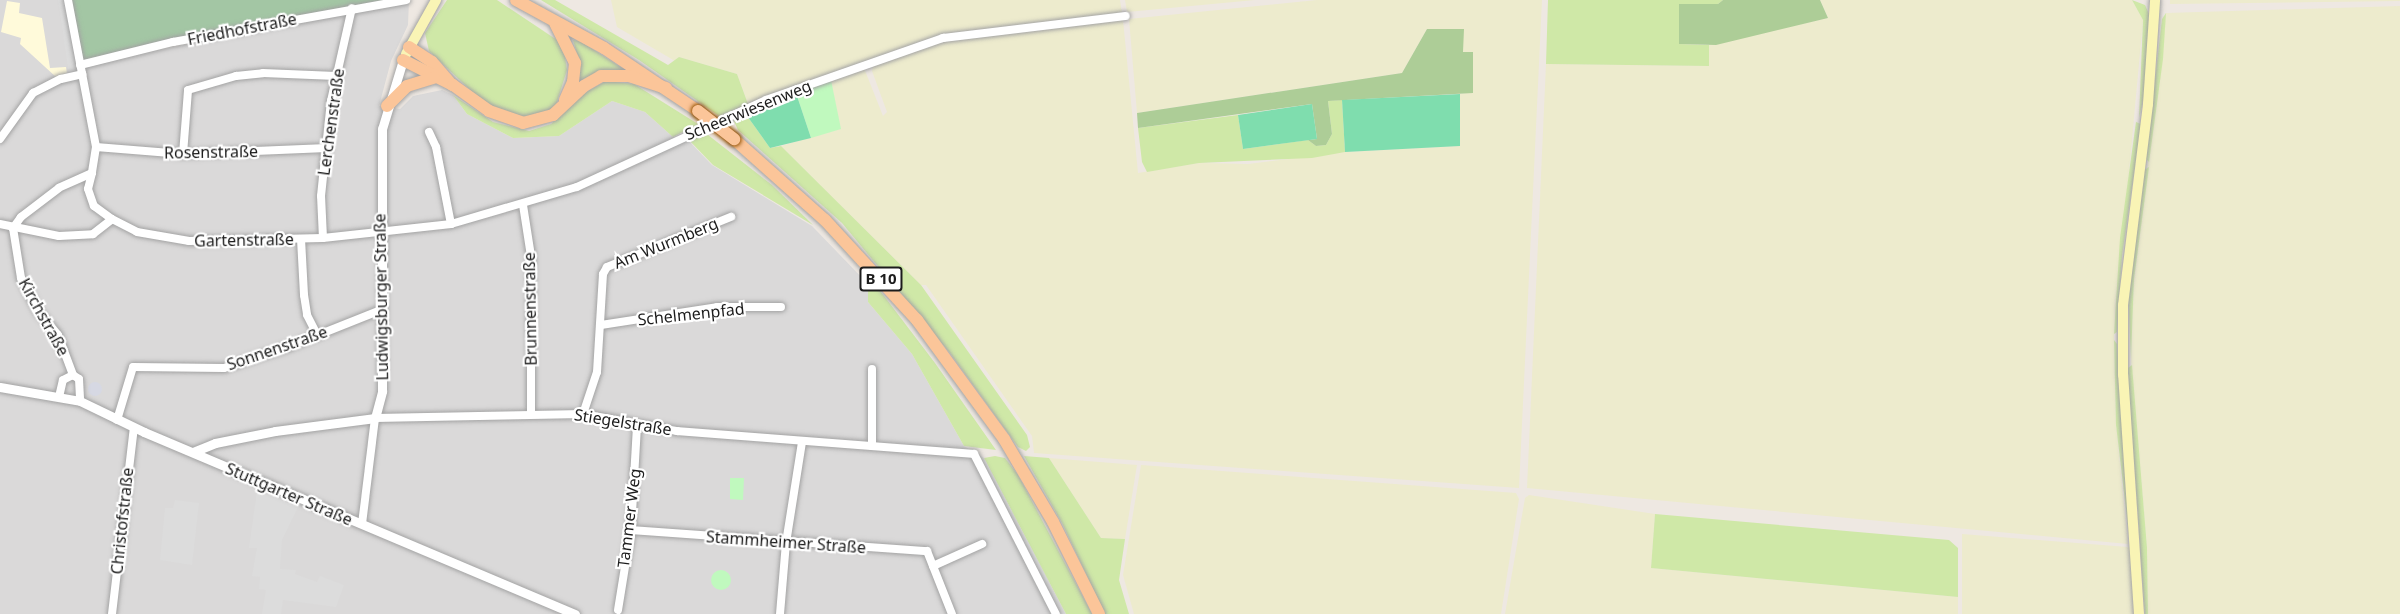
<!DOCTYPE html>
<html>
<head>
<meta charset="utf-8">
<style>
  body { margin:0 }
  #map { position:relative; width:2400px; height:614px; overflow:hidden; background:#eee8e2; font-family:"Noto Sans",sans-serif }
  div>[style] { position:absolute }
  .residential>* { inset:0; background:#dad9d9 }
  .education>* { inset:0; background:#fffada }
  .farmland>* { inset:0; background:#edebcd }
  .grass>* { inset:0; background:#cfe8a7 }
  .forest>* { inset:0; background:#adcd97 }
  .cemetery>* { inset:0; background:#a3c6a4 }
  .park>* { inset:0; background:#c0f9be }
  .round { border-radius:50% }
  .pitch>* { inset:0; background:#7fddae }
  .parking>* { inset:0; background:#dcdcdc }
  .plaza>* { inset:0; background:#d6d8e3 }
  .roads { filter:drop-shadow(0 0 2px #a3a3a3) drop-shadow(0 0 2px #a3a3a3) }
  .minor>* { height:8px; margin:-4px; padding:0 4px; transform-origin:4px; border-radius:4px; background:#fff }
  .tertiary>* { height:9px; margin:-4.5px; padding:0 4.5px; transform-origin:4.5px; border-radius:4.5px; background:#fff }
  .secondary>* { height:10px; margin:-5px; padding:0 5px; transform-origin:5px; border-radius:5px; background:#f9f4b5 }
  .primary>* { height:12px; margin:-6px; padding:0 6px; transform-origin:6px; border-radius:6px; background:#fbc599 }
  .bridges { filter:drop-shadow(0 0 2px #945101) drop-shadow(0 0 2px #945101) }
  .primary-bridge>* { height:12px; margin:-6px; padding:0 6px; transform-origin:6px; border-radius:6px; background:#fbc599 }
  span { translate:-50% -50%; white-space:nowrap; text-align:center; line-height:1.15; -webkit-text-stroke:4.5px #fff; paint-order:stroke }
  .shield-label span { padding:2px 4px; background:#fff; border:2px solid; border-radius:4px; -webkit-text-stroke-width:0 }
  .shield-label { font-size:15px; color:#1c1c1c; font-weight:700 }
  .street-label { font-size:16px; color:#1c1c1c }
</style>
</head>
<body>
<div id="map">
  <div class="residential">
    <div style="clip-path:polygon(0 0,66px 0,79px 66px,409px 0,408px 25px,391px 61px,379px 106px,400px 109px,413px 96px,442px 90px,453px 95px,467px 114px,513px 138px,559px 136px,612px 101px,645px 112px,673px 137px,686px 138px,712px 165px,812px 226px,868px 284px,868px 302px,912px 354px,964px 446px,984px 458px,1066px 614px,0 614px)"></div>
  </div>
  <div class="education">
    <div style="clip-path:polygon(7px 1px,20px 3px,19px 13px,42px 18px,50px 68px,66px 67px,67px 73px,56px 77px,20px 44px,21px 38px,1px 32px)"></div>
  </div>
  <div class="farmland">
    <div style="clip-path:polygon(611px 0,1120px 0,1122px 13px,944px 34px,748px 104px,737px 74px,679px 57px,675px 61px,617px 27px)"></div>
    <div style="clip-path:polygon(1125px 0,1255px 0,1127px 12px)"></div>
    <div style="clip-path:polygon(1317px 0,1542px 0,1519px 488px,1034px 453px,1032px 436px,926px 285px,921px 285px,781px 146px,840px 129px,831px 80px,864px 68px,883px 116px,887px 112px,872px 71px,873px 65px,946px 40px,1123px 20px,1138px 173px,1199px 163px,1248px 164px,1345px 152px,1460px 146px,1460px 94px,1473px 92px,1473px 52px,1463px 52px,1427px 29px,1402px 73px,1137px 113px,1129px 19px)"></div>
    <div style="clip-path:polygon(1820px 0,2132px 0,2143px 20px,2114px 334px,2116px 424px,2128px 544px,1527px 488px,1546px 64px,1709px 66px,1709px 45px,1828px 18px)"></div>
    <div style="clip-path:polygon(2170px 0,2400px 0,2400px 1px,2170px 4px)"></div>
    <div style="clip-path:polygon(2400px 6px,2400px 614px,2148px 614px,2147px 548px,2131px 359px,2134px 279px,2166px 13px)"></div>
    <div style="clip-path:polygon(1049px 458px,1137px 465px,1125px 539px,1101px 538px)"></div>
    <div style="clip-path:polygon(1141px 465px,1516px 493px,1519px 499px,1501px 614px,1134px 614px,1123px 575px)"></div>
    <div style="clip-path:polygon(1529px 495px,1655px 514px,1651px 568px,1958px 597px,1958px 614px,1505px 614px,1525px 498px)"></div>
    <div style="clip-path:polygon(1962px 534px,2128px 547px,2133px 551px,2135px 614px,1962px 614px)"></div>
  </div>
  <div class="grass">
    <div style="clip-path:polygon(447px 0,497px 0,557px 40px,564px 51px,567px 70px,556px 105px,546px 113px,525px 118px,508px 115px,482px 101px,429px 51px,425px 33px)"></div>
    <div style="clip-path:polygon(541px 0,555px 0,668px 65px,679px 57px,737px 74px,748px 104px,719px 116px,639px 60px)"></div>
    <div style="clip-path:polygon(1548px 0,1723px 0,1718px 4px,1679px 4px,1679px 44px,1709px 45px,1709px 66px,1546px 64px)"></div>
    <div style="clip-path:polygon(2132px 0,2145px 5px,2149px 14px,2145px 92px,2139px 118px,2143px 20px)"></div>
    <div style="clip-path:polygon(2166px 13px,2163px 59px,2149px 162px,2146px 159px,2162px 19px)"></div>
    <div style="clip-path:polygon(573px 40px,580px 41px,625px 70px,602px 71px,579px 81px,580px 64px)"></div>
    <div style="clip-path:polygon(606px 81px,634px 84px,698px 124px,673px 137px,645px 112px,612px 101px,559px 136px,513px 138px,467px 114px,453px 95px,493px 122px,529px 131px,551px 124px,581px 95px)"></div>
    <div style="clip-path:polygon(1342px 100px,1345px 152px,1312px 158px,1199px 163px,1147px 172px,1142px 162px,1138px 128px,1238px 115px,1243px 149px,1308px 140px,1316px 146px,1326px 145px,1332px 134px,1328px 101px)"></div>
    <div style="clip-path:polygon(745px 113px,770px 148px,781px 146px,921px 285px,1027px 435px,1030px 447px,1026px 451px,1018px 447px,950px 353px,842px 223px,738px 130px,733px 119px)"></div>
    <div style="clip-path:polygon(2136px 122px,2141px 124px,2122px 256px,2117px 332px,2114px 334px,2120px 238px)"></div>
    <div style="clip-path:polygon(703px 131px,772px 185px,813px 225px,713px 165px,687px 138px)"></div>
    <div style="clip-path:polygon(2149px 167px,2134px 279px,2131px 359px,2128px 291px,2144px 170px)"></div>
    <div style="clip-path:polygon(865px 271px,935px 363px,996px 450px,964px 446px,912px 354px,868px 302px,868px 284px,861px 272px)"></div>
    <div style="clip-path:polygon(2114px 340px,2117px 344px,2130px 544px,2116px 425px)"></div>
    <div style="clip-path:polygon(2132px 365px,2147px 548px,2148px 614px,2145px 614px,2129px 391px,2128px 368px)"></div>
    <div style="clip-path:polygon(995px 456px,1005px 458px,1018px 475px,1092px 614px,1066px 614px,984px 458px)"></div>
    <div style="clip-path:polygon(1024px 456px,1049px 458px,1101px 538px,1125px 539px,1119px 580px,1129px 614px,1105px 614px,1062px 523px)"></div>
    <div style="clip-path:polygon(1655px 514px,1949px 540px,1958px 548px,1958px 597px,1651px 568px)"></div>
  </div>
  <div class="forest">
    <div style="clip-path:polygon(1723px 0,1820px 0,1828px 18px,1716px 45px,1679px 44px,1679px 4px,1718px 4px)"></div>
    <div style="clip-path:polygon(1427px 29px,1464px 29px,1463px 52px,1473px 52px,1473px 93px,1328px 101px,1332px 134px,1326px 145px,1316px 146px,1308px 140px,1317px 139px,1312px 104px,1138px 128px,1137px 113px,1402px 73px)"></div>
  </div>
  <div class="cemetery">
    <div style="clip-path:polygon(69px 0,403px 0,81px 63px)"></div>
  </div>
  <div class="park">
    <div style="clip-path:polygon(831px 80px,841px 129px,811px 138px,796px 93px)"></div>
    <div style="clip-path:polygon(730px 478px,744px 478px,743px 500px,730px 499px)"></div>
    <div class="round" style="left:711px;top:570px;width:20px;height:20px"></div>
  </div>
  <div class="pitch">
    <div style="clip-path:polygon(796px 93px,811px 138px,770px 148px,745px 113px)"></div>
    <div style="clip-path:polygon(1460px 94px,1460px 146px,1345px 152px,1342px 100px)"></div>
    <div style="clip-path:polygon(1312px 104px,1317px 139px,1243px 149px,1238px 115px)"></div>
  </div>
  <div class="parking">
    <div style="clip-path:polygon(58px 0,64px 0,76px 72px,69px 73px)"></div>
    <div style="clip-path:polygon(985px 460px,1012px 512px,1009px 514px,982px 461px)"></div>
    <div style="clip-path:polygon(257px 491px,298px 507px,282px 540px,280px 569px,296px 570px,295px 574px,317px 582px,320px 576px,344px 585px,336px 607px,283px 600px,281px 614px,262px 614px,266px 590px,259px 589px,260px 577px,252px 576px,257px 548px,249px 548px)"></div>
    <div style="clip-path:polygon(175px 500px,199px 503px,192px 565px,160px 560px,165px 508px,173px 508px)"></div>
    <div style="clip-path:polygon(1027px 540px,1048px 581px,1045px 582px,1023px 542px)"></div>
  </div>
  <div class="plaza">
    <div class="round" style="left:88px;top:382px;width:14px;height:14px"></div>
  </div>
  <div class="roads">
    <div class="minor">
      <div style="left:68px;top:0;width:150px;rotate:79.2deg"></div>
      <div style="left:96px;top:147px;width:26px;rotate:99deg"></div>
      <div style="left:92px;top:173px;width:36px;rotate:156deg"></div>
      <div style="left:59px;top:188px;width:48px;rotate:142.7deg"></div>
      <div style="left:21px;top:217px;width:14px;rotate:126deg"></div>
      <div style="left:13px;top:228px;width:51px;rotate:80.9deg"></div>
      <div style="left:21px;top:278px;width:37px;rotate:63deg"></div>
      <div style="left:38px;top:311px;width:31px;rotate:50deg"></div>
      <div style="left:58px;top:335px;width:43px;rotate:69.4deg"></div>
      <div style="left:73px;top:375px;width:7px;rotate:34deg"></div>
      <div style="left:79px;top:379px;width:22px;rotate:87deg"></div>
      <div style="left:80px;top:65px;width:96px;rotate:-13.9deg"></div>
      <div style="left:173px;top:42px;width:237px;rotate:-10.2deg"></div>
      <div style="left:429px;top:132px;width:17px;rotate:65deg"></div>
      <div style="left:436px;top:147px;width:78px;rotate:79deg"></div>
      <div style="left:0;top:139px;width:57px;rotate:-54.3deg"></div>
      <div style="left:33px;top:93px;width:31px;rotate:-27deg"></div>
      <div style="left:61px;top:79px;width:22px;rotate:-13deg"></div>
      <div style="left:96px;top:147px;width:87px;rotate:4.6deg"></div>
      <div style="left:183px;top:154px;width:144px;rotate:-2.4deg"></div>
      <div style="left:183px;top:154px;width:64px;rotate:-85.5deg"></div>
      <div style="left:188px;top:90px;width:50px;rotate:-16.3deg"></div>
      <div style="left:236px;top:76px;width:27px;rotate:-6deg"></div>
      <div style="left:263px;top:73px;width:73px;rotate:2.4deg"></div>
      <div style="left:92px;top:173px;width:16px;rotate:104deg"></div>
      <div style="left:88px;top:189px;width:18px;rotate:71deg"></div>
      <div style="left:94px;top:206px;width:22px;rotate:36deg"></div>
      <div style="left:112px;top:219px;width:28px;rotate:27deg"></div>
      <div style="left:137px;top:232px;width:53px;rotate:9.8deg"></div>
      <div style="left:189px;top:241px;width:134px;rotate:-1.3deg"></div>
      <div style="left:323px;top:238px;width:129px;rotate:-6.2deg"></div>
      <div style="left:451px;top:224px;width:131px;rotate:-16.4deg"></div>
      <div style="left:577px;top:187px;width:208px;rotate:-24.7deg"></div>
      <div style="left:766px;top:100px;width:188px;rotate:-19.3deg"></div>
      <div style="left:943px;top:38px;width:184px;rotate:-6.9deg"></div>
      <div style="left:523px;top:205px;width:52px;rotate:81.1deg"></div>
      <div style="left:531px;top:256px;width:157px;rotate:90deg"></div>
      <div style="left:0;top:224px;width:60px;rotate:11.5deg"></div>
      <div style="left:59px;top:236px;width:34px;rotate:-3deg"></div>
      <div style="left:93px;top:234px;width:24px;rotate:-38deg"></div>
      <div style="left:323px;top:238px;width:42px;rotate:-92.7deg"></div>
      <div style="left:321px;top:196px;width:96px;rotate:-84deg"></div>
      <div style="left:331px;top:101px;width:95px;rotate:-77.3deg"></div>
      <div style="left:301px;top:239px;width:56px;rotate:86.9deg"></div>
      <div style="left:304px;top:295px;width:20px;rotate:81deg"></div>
      <div style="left:307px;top:315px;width:22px;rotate:63deg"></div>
      <div style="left:601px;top:325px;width:117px;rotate:-8.8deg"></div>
      <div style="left:717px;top:307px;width:64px"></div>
      <div style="left:59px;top:397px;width:17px;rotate:-77deg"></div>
      <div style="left:63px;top:380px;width:11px;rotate:-27deg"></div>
      <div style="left:583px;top:414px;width:44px;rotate:-71.6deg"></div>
      <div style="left:597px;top:372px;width:98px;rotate:-86.5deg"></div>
      <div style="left:603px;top:274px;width:8px;rotate:-60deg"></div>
      <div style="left:607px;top:267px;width:134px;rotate:-22deg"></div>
      <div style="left:117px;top:420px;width:55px;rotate:-73.2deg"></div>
      <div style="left:133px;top:367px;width:91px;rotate:0.6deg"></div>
      <div style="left:224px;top:368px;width:67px;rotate:-18.2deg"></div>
      <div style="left:288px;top:347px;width:100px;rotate:-21.7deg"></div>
      <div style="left:872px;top:446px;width:77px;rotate:-90deg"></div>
      <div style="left:362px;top:524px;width:107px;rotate:-83deg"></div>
      <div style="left:375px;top:418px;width:208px;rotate:-1.1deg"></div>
      <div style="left:583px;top:414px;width:96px;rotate:10.3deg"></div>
      <div style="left:677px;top:431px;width:298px;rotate:4.4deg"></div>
      <div style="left:974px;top:454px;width:180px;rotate:62.9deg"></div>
      <div style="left:631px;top:530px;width:297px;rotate:4.1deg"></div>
      <div style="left:927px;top:551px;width:68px;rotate:68.4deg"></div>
      <div style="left:933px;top:566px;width:54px;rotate:-24.2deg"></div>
      <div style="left:618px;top:610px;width:81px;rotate:-80.8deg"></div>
      <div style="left:631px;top:530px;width:104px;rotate:-86.7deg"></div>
      <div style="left:112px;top:614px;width:187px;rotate:-83.3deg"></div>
      <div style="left:780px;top:614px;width:71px;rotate:-85.2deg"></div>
      <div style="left:786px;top:543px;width:102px;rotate:-81deg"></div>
    </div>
    <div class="tertiary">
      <div style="left:0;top:387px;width:81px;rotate:9.9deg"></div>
      <div style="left:80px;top:401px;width:71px;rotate:25.8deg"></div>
      <div style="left:144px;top:432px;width:468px;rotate:22.9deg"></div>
      <div style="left:193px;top:452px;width:24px;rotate:-22deg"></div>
      <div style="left:215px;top:443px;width:61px;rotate:-11.3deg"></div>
      <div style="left:275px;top:431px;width:101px;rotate:-7.4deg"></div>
      <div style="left:375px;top:418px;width:28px;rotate:-75deg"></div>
      <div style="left:382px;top:391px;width:262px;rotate:-90deg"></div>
      <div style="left:382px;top:129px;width:72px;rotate:-73.1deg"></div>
    </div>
    <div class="secondary">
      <div style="left:406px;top:54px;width:62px;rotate:-60.9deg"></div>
      <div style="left:2139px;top:614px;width:240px;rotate:-93.8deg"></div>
      <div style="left:2123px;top:375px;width:70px;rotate:-90deg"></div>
      <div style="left:2123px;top:305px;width:203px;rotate:-82.9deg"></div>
      <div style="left:2148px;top:104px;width:104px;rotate:-86.1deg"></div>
    </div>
    <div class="primary">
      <div style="left:516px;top:0;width:100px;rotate:28.6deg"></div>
      <div style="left:604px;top:48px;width:113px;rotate:33.8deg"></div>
      <div style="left:555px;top:23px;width:45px;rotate:63.4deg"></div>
      <div style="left:575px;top:63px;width:19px;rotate:96deg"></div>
      <div style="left:573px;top:82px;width:20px;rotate:114deg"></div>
      <div style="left:409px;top:47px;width:27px;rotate:33deg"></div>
      <div style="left:432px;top:62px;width:30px;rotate:49deg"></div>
      <div style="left:403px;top:60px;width:56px;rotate:26.6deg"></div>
      <div style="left:453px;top:85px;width:44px;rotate:35.8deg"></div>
      <div style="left:489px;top:111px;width:36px;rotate:19deg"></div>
      <div style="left:523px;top:123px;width:31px;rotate:-15deg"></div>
      <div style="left:553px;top:115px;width:42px;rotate:-43.1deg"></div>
      <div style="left:584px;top:86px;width:20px;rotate:-30deg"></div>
      <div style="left:601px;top:76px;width:28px"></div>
      <div style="left:629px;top:76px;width:39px;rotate:18deg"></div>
      <div style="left:387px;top:106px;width:28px;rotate:-45deg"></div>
      <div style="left:407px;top:86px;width:28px;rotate:-17deg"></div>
      <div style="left:734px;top:139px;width:122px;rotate:41.7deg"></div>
      <div style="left:825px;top:220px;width:136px;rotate:47.4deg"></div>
      <div style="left:917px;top:320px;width:147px;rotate:53.8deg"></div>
      <div style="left:1004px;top:439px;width:96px;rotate:59.4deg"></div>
      <div style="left:1053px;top:522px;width:103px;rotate:63.4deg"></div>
    </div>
  </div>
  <div class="bridges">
    <div class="primary-bridge">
      <div style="left:698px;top:111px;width:46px;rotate:37.9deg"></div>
    </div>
  </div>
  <div class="shield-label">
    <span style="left:881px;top:279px">B 10</span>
  </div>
  <div class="street-label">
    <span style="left:242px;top:29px;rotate:-11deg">Friedhofstraße</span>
    <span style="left:748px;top:110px;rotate:-22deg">Scheerwiesenweg</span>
    <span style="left:331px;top:122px;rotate:-82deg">Lerchenstraße</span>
    <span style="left:211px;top:152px;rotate:-1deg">Rosenstraße</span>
    <span style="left:244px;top:240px;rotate:-1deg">Gartenstraße</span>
    <span style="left:666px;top:243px;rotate:-22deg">Am Wurmberg</span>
    <span style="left:381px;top:297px;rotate:-91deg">Ludwigsburger Straße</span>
    <span style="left:530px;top:309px;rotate:-91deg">Brunnenstraße</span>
    <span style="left:691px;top:314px;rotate:-6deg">Schelmenpfad</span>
    <span style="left:44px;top:317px;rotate:61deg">Kirchstraße</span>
    <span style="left:277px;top:348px;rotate:-19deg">Sonnenstraße</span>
    <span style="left:623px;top:422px;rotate:9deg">Stiegelstraße</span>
    <span style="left:289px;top:494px;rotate:23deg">Stuttgarter Straße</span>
    <span style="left:629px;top:518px;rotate:-83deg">Tammer Weg</span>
    <span style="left:122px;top:521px;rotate:-84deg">Christofstraße</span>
    <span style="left:786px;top:542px;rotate:4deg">Stammheimer Straße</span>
  </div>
</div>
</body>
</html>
